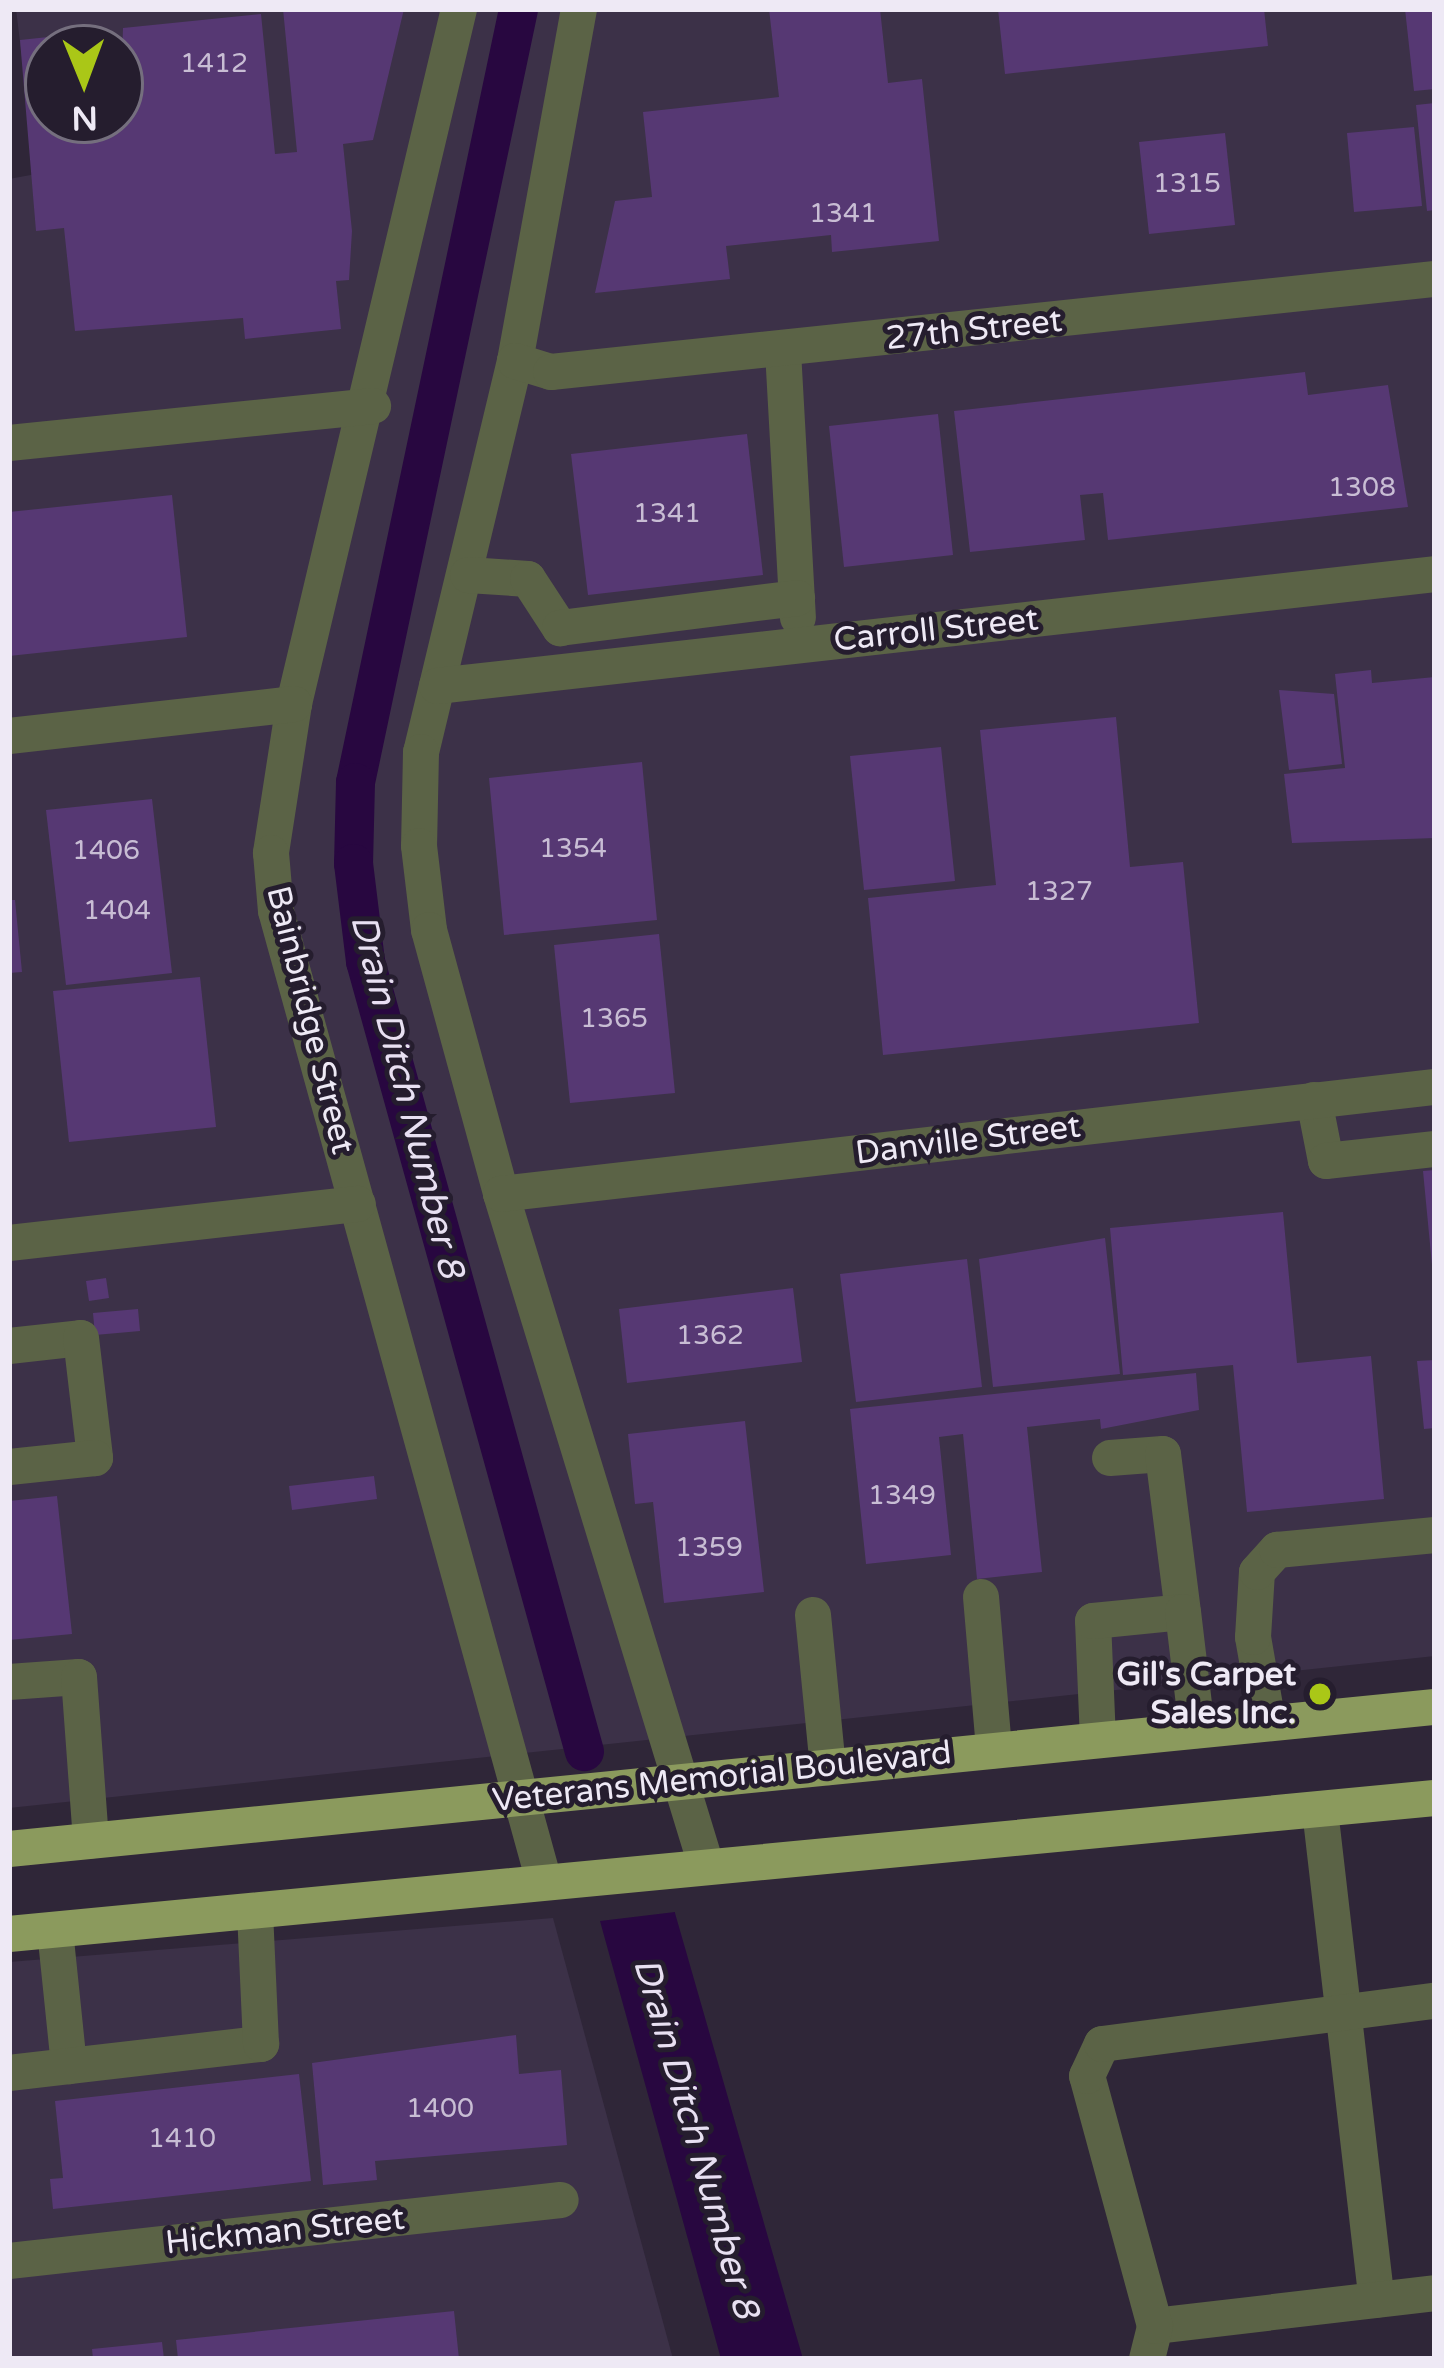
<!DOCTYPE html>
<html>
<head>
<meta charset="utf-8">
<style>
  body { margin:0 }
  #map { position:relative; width:1444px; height:2368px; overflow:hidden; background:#2f2638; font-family:"Varela Round",sans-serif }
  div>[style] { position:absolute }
  .built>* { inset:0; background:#3c3148 }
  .water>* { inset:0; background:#280740 }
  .canal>* { height:39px; margin:-19.5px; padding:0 19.5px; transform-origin:19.5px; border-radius:19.5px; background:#280740 }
  .building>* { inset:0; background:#563873 }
  .minor>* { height:36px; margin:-18px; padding:0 18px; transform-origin:18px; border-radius:18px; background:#5b6346 }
  .major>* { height:36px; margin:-18px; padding:0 18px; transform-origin:18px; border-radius:18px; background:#8b9a5d }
  .dots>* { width:33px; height:33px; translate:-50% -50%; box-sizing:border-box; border:6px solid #251d2e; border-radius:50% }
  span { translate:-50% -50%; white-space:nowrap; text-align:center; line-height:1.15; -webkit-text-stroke:10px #251d2e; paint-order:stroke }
  .number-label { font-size:27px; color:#c8bdd4 }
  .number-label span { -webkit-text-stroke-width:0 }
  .street-label { font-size:33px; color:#eee9f5 }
  .poi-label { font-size:33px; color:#eee9f5; font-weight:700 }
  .right { translate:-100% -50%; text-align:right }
  .water-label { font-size:36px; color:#e8e0f2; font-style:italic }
  .frame { position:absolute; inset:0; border:12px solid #eee9f5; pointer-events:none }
  .north { position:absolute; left:24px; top:24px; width:120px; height:120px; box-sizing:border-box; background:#251d2e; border:3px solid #756f7e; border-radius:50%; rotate:179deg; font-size:33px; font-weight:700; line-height:48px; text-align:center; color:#eee9f5 }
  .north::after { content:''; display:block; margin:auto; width:42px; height:54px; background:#aac717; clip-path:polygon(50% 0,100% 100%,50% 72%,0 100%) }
</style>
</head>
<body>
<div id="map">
  <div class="built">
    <div style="clip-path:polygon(evenodd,16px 9px,1435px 9px,1435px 1656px,9px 1808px,9px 179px,36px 174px,16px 9px,48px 48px,120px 48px,120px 120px,48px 120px,48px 48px)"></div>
    <div style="clip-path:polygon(553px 1918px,673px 2359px,9px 2359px,9px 1962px)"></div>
  </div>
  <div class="water">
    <div style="clip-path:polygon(675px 1912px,675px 1913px,803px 2359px,721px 2359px,600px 1921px)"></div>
  </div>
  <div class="canal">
    <div style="left:518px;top:9px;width:790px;rotate:101.91deg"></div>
    <div style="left:355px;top:782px;width:81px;rotate:91.4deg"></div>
    <div style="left:353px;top:863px;width:99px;rotate:83deg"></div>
    <div style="left:365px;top:961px;width:820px;rotate:74.51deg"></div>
  </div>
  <div class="building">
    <div style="clip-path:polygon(283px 9px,404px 9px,373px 140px,343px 144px,352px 231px,349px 280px,336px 281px,341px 329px,245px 339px,243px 318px,75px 331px,64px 228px,36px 231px,20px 40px,105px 31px,107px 48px,48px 48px,48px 120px,120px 120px,123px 28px,261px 14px,275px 154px,297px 152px)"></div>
    <div style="clip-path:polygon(769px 9px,880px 9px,888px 83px,922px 79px,939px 241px,832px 252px,831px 235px,726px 246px,730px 279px,595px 293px,615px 201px,652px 197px,643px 112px,779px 97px)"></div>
    <div style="clip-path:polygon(998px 9px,1264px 9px,1268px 46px,1005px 74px)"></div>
    <div style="clip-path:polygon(1405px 9px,1435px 9px,1435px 89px,1414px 91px)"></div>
    <div style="clip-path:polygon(1435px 103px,1435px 210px,1427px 211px,1416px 105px)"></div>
    <div style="clip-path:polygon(1414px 127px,1422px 206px,1354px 212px,1347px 133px)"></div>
    <div style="clip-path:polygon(1225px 133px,1235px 225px,1149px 234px,1139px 142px)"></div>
    <div style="clip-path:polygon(1305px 372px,1308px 395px,1388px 385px,1408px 507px,1108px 540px,1103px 493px,1080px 495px,1085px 540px,970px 552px,954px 411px)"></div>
    <div style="clip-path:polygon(938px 414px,953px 555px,844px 567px,829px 426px)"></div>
    <div style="clip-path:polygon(747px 434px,763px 575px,588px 595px,571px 454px)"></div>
    <div style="clip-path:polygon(172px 495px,187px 637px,9px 656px,9px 512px)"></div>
    <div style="clip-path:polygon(1371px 670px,1372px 683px,1435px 677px,1435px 838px,1292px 843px,1284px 774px,1345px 768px,1335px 674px)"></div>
    <div style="clip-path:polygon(1279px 690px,1334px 694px,1342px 764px,1289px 770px)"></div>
    <div style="clip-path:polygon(1116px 717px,1130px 867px,1183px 862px,1199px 1023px,883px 1055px,868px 898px,996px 885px,980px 730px)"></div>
    <div style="clip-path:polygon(941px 747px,955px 881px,864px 890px,850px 756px)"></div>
    <div style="clip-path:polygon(642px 762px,657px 920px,504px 935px,489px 778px)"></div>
    <div style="clip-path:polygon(152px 799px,172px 973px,66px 985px,46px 810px)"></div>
    <div style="clip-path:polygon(9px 900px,15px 900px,22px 972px,9px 973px)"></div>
    <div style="clip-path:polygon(659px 934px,675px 1093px,570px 1103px,554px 945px)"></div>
    <div style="clip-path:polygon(200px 977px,216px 1127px,69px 1142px,53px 991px)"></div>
    <div style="clip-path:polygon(1435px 1170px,1435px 1265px,1432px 1265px,1423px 1171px)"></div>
    <div style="clip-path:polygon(1283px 1212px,1297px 1363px,1371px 1356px,1384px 1499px,1247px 1512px,1233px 1365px,1123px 1375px,1110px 1228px)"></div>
    <div style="clip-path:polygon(1105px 1238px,1120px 1374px,993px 1387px,979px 1259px)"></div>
    <div style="clip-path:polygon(967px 1259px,982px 1387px,856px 1402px,840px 1274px)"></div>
    <div style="clip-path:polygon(106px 1278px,109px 1298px,89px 1301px,86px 1281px)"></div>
    <div style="clip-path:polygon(793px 1288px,802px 1362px,627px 1383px,619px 1309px)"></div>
    <div style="clip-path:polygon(138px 1309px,140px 1331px,95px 1335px,93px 1313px)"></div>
    <div style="clip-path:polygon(1435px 1360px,1435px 1428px,1424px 1429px,1417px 1361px)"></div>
    <div style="clip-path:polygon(1196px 1373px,1199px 1410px,1101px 1429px,1100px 1419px,1027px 1427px,1042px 1572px,977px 1579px,963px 1434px,939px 1437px,951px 1555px,866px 1564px,850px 1409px)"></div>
    <div style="clip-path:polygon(745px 1421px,764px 1592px,664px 1603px,653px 1502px,635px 1504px,628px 1434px)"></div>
    <div style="clip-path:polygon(374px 1476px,377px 1499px,292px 1510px,289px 1486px)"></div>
    <div style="clip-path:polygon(57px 1496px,72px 1634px,9px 1640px,9px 1501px)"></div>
    <div style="clip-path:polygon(516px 2035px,519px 2074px,561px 2070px,567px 2145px,375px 2161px,377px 2180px,323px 2185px,312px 2063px)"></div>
    <div style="clip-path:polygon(299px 2074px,311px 2181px,53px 2209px,50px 2179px,63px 2178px,55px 2101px)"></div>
    <div style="clip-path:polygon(454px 2311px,459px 2359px,178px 2359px,176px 2340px)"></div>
    <div style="clip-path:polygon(162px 2342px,164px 2359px,93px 2359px,92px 2349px)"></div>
  </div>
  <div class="minor">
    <div style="left:459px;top:9px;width:714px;rotate:103.36deg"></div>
    <div style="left:294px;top:704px;width:151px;rotate:98.8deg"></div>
    <div style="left:271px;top:853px;width:58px;rotate:85.1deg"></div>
    <div style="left:276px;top:911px;width:1006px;rotate:74.56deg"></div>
    <div style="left:579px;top:9px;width:358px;rotate:100.3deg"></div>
    <div style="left:515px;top:361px;width:402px;rotate:103.5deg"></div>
    <div style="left:421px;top:752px;width:94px;rotate:91.2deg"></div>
    <div style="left:419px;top:846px;width:85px;rotate:83.2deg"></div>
    <div style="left:429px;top:930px;width:274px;rotate:74.7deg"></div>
    <div style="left:501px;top:1194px;width:702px;rotate:73.01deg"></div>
    <div style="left:783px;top:351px;width:267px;rotate:86.8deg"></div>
    <div style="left:515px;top:361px;width:38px;rotate:17deg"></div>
    <div style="left:551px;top:372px;width:889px;rotate:-6.01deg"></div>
    <div style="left:9px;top:443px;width:366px;rotate:-5.8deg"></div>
    <div style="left:468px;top:575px;width:60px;rotate:3.8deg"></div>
    <div style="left:528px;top:579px;width:59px;rotate:56.9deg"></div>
    <div style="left:560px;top:628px;width:239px;rotate:-7.2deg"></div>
    <div style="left:437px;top:686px;width:1004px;rotate:-6.4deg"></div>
    <div style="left:9px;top:736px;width:287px;rotate:-6.4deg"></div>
    <div style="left:1314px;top:1100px;width:62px;rotate:78.9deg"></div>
    <div style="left:1326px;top:1161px;width:110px;rotate:-6.3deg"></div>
    <div style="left:501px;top:1194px;width:940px;rotate:-6.54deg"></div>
    <div style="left:9px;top:1243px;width:351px;rotate:-6.4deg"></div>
    <div style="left:9px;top:1346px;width:72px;rotate:-6.3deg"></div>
    <div style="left:81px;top:1338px;width:121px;rotate:83.3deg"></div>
    <div style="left:95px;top:1458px;width:86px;rotate:174deg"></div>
    <div style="left:1110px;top:1458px;width:53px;rotate:-4.3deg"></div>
    <div style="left:1163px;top:1454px;width:159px;rotate:82.8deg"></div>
    <div style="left:981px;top:1597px;width:154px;rotate:85.1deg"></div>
    <div style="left:813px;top:1615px;width:153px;rotate:84.4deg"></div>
    <div style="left:9px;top:1682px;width:70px;rotate:-4.1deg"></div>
    <div style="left:79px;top:1677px;width:164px;rotate:85.8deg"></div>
    <div style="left:1268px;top:1723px;width:87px;rotate:-99.9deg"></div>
    <div style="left:1253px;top:1637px;width:65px;rotate:-86.5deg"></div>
    <div style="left:1257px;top:1572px;width:30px;rotate:-48deg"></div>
    <div style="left:1277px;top:1550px;width:159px;rotate:-5.4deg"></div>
    <div style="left:1098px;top:1740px;width:119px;rotate:-92.4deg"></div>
    <div style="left:1093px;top:1621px;width:90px;rotate:-5.7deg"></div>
    <div style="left:1183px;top:1612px;width:119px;rotate:83.2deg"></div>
    <div style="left:1320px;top:1810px;width:493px;rotate:83.4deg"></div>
    <div style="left:55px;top:1930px;width:137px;rotate:84.1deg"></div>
    <div style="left:9px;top:2073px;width:254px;rotate:-6.6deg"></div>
    <div style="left:261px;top:2044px;width:131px;rotate:-92.6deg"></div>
    <div style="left:9px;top:2261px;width:555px;rotate:-6.31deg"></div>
    <div style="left:1155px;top:2326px;width:282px;rotate:-6.7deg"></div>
    <div style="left:1147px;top:2359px;width:34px;rotate:-76deg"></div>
    <div style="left:1155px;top:2326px;width:259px;rotate:-105.2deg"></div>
    <div style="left:1087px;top:2076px;width:35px;rotate:-65deg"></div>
    <div style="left:1102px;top:2044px;width:336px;rotate:-7.4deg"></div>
  </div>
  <div class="major">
    <div style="left:9px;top:1849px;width:1433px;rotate:-5.69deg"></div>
    <div style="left:9px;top:1934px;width:1432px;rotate:-5.45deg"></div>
  </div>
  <div class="dots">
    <div style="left:1320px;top:1694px;background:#aac717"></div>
  </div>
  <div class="number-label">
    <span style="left:214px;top:64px">1412</span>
    <span style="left:1187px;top:184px">1315</span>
    <span style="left:843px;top:214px">1341</span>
    <span style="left:1362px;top:488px">1308</span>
    <span style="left:667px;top:514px">1341</span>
    <span style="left:573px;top:849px">1354</span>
    <span style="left:106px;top:851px">1406</span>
    <span style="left:1059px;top:892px">1327</span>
    <span style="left:117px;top:911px">1404</span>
    <span style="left:614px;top:1019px">1365</span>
    <span style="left:710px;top:1336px">1362</span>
    <span style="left:902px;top:1496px">1349</span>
    <span style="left:709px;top:1548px">1359</span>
    <span style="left:440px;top:2109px">1400</span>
    <span style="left:182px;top:2139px">1410</span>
  </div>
  <div class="street-label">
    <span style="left:974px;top:330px;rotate:-6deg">27th Street</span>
    <span style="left:936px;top:630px;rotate:-6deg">Carroll Street</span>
    <span style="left:310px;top:1020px;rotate:76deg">Bainbridge Street</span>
    <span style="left:968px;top:1140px;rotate:-7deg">Danville Street</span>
    <span style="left:722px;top:1777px;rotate:-6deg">Veterans Memorial Boulevard</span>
    <span style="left:285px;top:2231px;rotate:-6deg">Hickman Street</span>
  </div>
  <div class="poi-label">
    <span class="right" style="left:1296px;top:1694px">Gil's Carpet<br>Sales Inc.</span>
  </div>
  <div class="water-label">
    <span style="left:407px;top:1096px;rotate:76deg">Drain Ditch Number 8</span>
    <span style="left:696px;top:2138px;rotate:74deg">Drain Ditch Number 8</span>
  </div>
  <div class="frame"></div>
  <div class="north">N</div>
</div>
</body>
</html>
